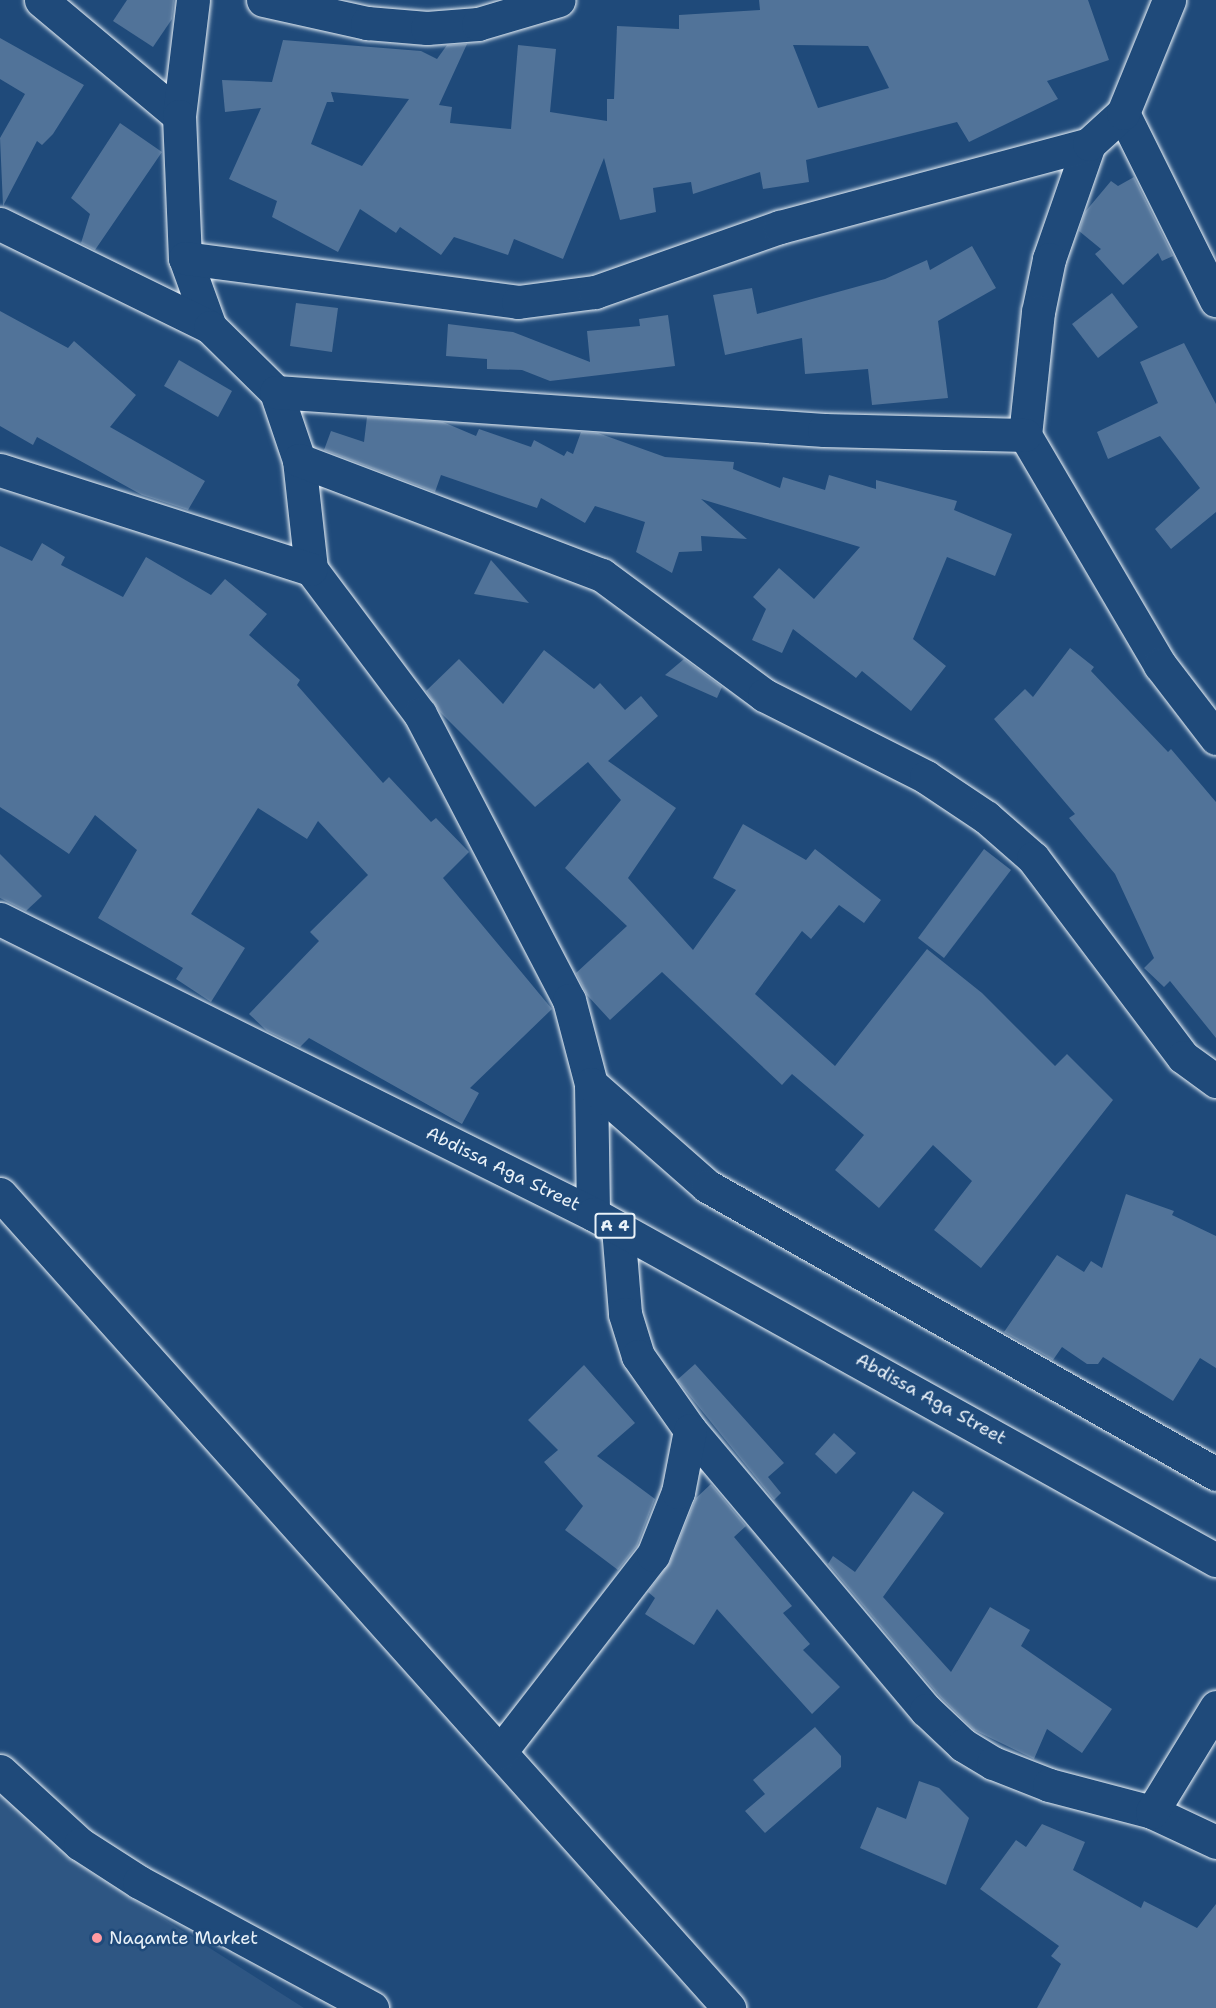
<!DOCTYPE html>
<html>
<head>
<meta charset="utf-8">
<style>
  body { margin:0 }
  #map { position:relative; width:1216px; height:2008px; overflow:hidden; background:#1f4a7a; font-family:"Shantell Sans",sans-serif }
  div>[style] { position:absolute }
  .built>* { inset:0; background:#2e5683 }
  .building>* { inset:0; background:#517399 }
  .roads { filter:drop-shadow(0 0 2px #e8f1f8) drop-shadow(0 0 2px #e8f1f8) }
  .minor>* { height:33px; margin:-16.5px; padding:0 16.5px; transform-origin:16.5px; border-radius:16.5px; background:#1f4a7a }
  .highway>* { height:33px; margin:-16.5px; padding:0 16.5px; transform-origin:16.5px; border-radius:16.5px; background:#1f4a7a }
  .dots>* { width:16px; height:16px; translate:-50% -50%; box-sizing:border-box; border:3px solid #1f4a7a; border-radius:50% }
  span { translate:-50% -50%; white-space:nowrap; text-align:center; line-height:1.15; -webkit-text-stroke:5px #1f4a7a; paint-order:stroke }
  .shield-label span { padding:2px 4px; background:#1f4a7a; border:2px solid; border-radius:4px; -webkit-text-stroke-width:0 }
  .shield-label { font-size:16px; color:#e8f1f8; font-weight:700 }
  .street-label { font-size:18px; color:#e8f1f8 }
  .poi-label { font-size:18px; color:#e8f1f8 }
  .left { translate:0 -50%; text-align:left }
</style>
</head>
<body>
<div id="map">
  <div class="built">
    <div style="clip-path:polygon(0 1794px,84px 1868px,304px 2008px,0 2008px)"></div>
  </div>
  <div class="building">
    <div style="clip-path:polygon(127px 0,174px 0,172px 19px,153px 47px,113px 21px)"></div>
    <div style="clip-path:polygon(evenodd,759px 0,1088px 0,1109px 60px,1047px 81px,1058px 99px,969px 142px,957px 122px,806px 160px,809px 182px,763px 189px,760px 172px,693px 194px,691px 182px,653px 188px,656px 212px,620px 220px,604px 158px,563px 259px,514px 239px,508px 255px,454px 237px,441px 255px,400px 227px,396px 233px,360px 209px,338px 252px,272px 217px,277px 201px,229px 179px,261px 108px,225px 112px,222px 80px,272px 82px,283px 40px,421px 51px,437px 59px,447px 45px,467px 44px,439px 105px,452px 107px,450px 123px,511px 129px,518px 45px,556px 49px,550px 112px,607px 121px,607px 99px,614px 99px,617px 26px,679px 29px,679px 15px,760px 10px,759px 0,793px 45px,868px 46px,889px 88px,818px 108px,793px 45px,759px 0,331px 92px,409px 99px,362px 166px,311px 144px,327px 102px,334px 102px,331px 92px)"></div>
    <div style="clip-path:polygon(0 38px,84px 85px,53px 134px,42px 145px,37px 141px,3px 206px,0 138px,25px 94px,0 79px)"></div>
    <div style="clip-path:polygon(120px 123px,162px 152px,95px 250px,81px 243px,90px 214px,71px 198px)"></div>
    <div style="clip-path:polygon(1134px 177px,1173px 256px,1162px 261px,1158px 253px,1123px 285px,1095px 254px,1101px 249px,1079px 231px,1085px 212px,1111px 181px,1118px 186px)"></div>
    <div style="clip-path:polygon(972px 246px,996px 288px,938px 321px,948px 398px,872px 405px,868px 369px,805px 374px,802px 338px,725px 355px,713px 295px,752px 288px,757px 314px,885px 279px,927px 260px,930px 270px)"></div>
    <div style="clip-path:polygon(1112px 293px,1138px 327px,1098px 358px,1072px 324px)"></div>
    <div style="clip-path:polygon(296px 303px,338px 308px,332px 352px,290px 346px)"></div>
    <div style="clip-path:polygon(0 311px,68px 348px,74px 341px,136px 395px,110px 427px,205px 481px,188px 510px,142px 495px,37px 437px,33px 445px,0 426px)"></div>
    <div style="clip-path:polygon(668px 315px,675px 366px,550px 381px,522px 370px,487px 369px,487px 359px,446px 356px,448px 324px,513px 332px,590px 362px,587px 331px,640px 326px,639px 319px)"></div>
    <div style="clip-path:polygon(1184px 343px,1216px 404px,1216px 512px,1171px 549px,1155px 529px,1200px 488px,1160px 436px,1108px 459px,1097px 432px,1158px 403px,1140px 362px)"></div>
    <div style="clip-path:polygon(179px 360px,232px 391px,218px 417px,164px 386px)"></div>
    <div style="clip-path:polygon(367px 417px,443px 422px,476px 436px,479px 429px,531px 447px,534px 440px,564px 456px,567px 451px,573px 454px,581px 432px,598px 433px,665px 457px,734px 462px,733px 469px,780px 488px,783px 477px,825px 490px,829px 475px,876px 489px,876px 480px,957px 501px,954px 510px,1012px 534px,995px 576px,947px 557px,913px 639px,946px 666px,911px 711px,862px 671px,856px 678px,793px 629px,782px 653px,752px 640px,766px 609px,753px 597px,779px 568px,814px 599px,860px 547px,701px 499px,747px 539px,701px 536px,702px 551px,679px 552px,672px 573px,636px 552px,645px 522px,595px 506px,585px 523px,541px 498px,537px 508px,441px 475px,435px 492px,324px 450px,331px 431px,364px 442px)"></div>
    <div style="clip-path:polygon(42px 543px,65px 557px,61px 565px,123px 597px,146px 557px,211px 595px,225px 579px,267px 614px,249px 635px,300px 680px,297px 685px,383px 783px,389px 777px,431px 822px,436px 818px,469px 852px,443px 878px,552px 1009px,470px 1088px,479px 1093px,462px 1124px,309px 1038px,300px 1047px,267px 1031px,249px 1014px,319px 941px,310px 932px,368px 875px,318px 821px,307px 839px,258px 808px,191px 914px,245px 948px,211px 1002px,176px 979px,183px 968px,98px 918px,137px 850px,95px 815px,69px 854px,0 807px,0 546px,32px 561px)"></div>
    <div style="clip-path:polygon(491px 560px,529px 603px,474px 594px)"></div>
    <div style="clip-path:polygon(1070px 648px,1094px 667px,1091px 671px,1168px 752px,1171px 749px,1216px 802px,1216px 1038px,1170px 981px,1164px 987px,1144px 968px,1154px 958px,1115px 874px,1069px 818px,1075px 814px,994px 719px,1025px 689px,1033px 697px)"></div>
    <div style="clip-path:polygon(544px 650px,594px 689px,600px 683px,625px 710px,641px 696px,658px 716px,608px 761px,676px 808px,628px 878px,693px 950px,736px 890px,713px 878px,743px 824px,806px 860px,815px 849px,881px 900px,864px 923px,839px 905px,811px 939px,802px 931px,755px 994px,835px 1066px,927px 949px,982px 993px,1055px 1066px,1067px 1054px,1113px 1100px,981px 1268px,934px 1230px,972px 1181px,933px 1145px,879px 1208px,835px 1170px,864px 1135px,792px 1074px,782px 1085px,662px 972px,610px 1020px,587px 995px,576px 973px,627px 926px,565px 868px,621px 800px,588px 762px,535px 807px,440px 712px,426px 691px,459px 659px,503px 704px)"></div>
    <div style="clip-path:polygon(684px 659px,722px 687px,717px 698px,665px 675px)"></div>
    <div style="clip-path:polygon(984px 849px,1011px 870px,944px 958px,918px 938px)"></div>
    <div style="clip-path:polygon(0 854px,42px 896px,26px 911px,0 898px)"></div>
    <div style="clip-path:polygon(1126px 1194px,1174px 1211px,1172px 1215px,1216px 1236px,1216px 1368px,1200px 1358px,1173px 1401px,1103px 1357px,1098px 1364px,1087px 1364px,1062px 1347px,1053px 1360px,1004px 1332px,1057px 1255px,1084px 1272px,1091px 1261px,1102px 1268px)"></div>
    <div style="clip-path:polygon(695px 1364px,784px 1463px,768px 1477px,781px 1493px,774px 1500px,677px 1380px)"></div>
    <div style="clip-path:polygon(584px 1365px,635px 1423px,597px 1456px,655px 1499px,637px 1546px,618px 1570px,565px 1530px,583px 1506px,544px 1462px,558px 1450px,528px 1420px)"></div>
    <div style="clip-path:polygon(834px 1433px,856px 1453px,836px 1474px,815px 1454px)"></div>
    <div style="clip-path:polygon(711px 1484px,746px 1526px,734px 1537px,792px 1606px,783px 1613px,810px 1644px,803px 1650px,840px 1687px,812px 1714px,717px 1609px,694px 1645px,645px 1614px,655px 1598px,648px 1592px,670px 1562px,696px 1498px)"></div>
    <div style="clip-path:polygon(913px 1491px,944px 1513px,883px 1597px,951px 1672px,990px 1607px,1030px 1630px,1021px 1646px,1112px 1709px,1082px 1753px,1047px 1729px,1034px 1759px,974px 1730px,940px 1697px,828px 1564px,833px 1556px,855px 1572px)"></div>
    <div style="clip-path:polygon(815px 1727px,841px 1756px,841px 1767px,765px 1833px,745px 1811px,765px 1794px,753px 1780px)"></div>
    <div style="clip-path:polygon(919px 1781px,939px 1788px,969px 1818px,946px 1885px,860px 1848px,877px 1807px,906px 1819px)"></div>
    <div style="clip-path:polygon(1042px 1824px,1085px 1842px,1073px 1870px,1141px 1908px,1144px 1901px,1197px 1928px,1216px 1904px,1216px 2008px,1037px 2008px,1061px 1964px,1051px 1956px,1059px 1946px,980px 1889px,1016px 1840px,1026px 1847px)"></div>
  </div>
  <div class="roads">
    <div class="minor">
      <div style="left:41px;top:0;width:180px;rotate:40deg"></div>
      <div style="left:193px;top:0;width:117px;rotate:96.9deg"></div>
      <div style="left:179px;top:116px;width:142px;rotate:87.6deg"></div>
      <div style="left:185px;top:258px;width:73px;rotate:70.1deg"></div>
      <div style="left:263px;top:0;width:107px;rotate:12.5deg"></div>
      <div style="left:367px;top:23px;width:60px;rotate:4.8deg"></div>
      <div style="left:427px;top:28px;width:51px;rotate:-4.5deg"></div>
      <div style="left:478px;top:24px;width:84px;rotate:-16.5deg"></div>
      <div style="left:1123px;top:113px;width:209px;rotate:63.6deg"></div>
      <div style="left:1089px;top:144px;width:122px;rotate:109.2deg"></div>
      <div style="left:1049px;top:259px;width:54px;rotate:101.7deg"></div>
      <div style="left:1038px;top:312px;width:124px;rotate:96deg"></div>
      <div style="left:1025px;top:435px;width:267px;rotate:59.6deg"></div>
      <div style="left:1160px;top:665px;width:92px;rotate:52.5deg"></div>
      <div style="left:0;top:224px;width:234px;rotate:26.1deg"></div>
      <div style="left:210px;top:327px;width:93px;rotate:44.6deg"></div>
      <div style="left:276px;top:392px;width:72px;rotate:71.3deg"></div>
      <div style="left:299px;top:460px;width:110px;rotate:83.7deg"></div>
      <div style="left:311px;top:569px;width:181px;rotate:53.1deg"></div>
      <div style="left:420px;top:714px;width:322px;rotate:62.5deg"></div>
      <div style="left:569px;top:1000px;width:87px;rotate:75.3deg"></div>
      <div style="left:591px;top:1084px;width:130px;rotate:89.1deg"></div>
      <div style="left:185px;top:258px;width:336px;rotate:7.5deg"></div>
      <div style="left:518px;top:302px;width:78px;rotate:-7.4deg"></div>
      <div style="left:595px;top:292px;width:196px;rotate:-19.4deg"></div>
      <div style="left:780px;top:227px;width:320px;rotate:-15deg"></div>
      <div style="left:1089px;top:144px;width:46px;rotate:-42.4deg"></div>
      <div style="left:1123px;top:113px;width:122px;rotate:-67.8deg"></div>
      <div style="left:276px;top:392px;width:549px;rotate:3.97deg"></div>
      <div style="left:824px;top:430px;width:201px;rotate:1.4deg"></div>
      <div style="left:299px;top:460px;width:324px;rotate:20.8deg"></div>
      <div style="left:602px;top:575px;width:202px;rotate:36.5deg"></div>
      <div style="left:764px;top:695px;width:182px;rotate:26.8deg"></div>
      <div style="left:926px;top:777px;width:72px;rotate:33.7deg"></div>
      <div style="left:986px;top:817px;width:62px;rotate:41.1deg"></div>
      <div style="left:1033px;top:858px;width:249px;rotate:53deg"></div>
      <div style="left:1183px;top:1057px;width:41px;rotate:36deg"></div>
      <div style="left:0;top:470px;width:326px;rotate:17.7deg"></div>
      <div style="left:591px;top:1084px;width:154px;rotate:41.3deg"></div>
      <div style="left:707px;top:1186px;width:585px;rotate:29.5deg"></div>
      <div style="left:0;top:1194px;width:1093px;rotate:48.15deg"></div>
      <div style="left:618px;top:1228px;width:86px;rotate:85.3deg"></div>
      <div style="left:625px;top:1314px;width:44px;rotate:72.8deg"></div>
      <div style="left:638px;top:1356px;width:90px;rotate:54.9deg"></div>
      <div style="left:690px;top:1430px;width:366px;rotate:49.9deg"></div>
      <div style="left:926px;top:1710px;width:51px;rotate:43.4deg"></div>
      <div style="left:963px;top:1745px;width:35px;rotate:31deg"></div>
      <div style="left:993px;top:1763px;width:60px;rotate:21.4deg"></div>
      <div style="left:1049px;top:1785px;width:106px;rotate:14.7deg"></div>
      <div style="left:1152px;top:1812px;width:71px;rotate:25.1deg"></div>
      <div style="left:500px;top:1752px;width:249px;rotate:-52.2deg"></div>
      <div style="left:653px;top:1555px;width:68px;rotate:-68.4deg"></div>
      <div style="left:678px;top:1492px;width:63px;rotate:-79deg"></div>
      <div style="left:0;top:1771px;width:108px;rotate:42.4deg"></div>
      <div style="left:80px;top:1844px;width:70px;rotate:32.8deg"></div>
      <div style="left:139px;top:1882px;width:265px;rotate:28.4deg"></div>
      <div style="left:1152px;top:1812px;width:123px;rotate:-58.6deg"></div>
    </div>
    <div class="highway">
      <div style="left:0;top:919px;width:662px;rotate:26.45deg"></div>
      <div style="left:593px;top:1214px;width:713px;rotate:29.05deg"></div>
    </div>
  </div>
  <div class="dots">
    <div style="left:97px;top:1938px;background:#ff9aa2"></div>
  </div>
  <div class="shield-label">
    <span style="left:615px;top:1226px">A 4</span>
  </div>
  <div class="street-label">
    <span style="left:503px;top:1169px;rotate:26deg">Abdissa Aga Street</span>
    <span style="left:931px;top:1399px;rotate:29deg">Abdissa Aga Street</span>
  </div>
  <div class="poi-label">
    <span class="left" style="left:109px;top:1938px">Naqamte Market</span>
  </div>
</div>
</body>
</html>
